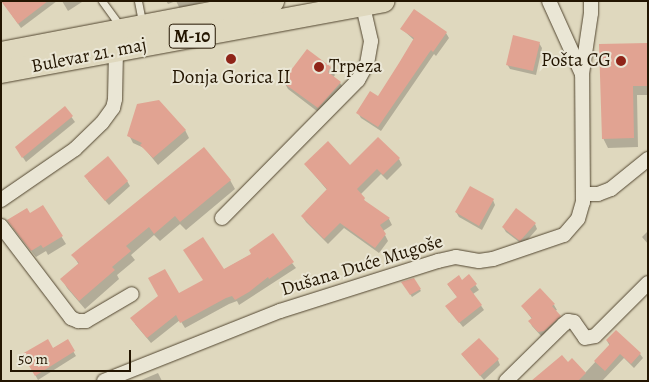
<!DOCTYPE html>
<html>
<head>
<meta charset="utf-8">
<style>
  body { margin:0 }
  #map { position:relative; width:649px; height:382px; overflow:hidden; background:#dfd8be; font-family:Alegreya,serif }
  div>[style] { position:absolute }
  .shadow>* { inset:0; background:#0003 }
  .building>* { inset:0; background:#e1a392 }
  .roads { filter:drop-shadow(0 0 1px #524630) drop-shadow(0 0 1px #524630) }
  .service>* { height:7px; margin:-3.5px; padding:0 3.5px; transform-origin:3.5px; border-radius:3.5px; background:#eae6d5 }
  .minor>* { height:14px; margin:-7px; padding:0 7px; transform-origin:7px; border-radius:7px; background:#eae6d5 }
  .primary>* { height:22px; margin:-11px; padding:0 11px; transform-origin:11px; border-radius:11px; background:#dfd8be }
  .dots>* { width:14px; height:14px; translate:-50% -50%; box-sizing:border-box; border:2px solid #eae6d5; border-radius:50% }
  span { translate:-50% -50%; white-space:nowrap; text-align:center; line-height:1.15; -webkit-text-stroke:4px #eae6d5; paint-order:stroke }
  .shield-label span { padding:1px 4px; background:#eae6d5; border:1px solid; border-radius:4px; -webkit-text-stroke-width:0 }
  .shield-label { font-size:18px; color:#231501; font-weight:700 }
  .street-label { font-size:19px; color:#231501 }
  .poi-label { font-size:19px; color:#231501 }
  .right { translate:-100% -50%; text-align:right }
  .left { translate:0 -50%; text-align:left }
  .frame { position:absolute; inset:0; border:2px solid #231501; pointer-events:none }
  .scale { position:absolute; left:10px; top:350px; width:121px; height:22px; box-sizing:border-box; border:2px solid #231501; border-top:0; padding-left:6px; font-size:15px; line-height:18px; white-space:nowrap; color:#231501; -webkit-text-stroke:4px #eae6d5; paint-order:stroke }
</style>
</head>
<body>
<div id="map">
  <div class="shadow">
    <div style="clip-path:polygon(2px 1px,57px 1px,21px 28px)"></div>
    <div style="clip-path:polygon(62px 1px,82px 1px,82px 2px,68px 11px)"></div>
    <div style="clip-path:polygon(166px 1px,206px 1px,180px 9px,176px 1px,168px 4px)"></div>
    <div style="clip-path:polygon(402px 29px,446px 33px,449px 38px,436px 56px,434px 54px,381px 131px,361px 118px,358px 113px,378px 98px,414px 40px)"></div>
    <div style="clip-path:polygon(539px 43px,542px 48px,536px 75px,510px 69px,507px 64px)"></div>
    <div style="clip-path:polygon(648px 45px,648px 95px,637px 95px,638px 147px,608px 148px,603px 138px)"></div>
    <div style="clip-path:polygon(330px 68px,335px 75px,333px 78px,340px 83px,345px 90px,322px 115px,288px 89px,284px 82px)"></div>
    <div style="clip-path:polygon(65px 108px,75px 122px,26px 162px,20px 153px)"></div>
    <div style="clip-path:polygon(185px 130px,189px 138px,158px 165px,144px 148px,133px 143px,129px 135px)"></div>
    <div style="clip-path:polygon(399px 159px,402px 165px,387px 180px,381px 174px,360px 195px,367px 204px,389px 219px,392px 225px,383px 231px,388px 241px,379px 253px,344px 228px,328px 244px,306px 222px,302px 216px,328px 191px,305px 164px,350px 167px)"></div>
    <div style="clip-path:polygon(230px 180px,235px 189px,186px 230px,180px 224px,160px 241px,154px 235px,131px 255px,135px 260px,117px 275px,119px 279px,85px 309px,67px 288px,62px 279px,79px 265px,73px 255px)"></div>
    <div style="clip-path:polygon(88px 181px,127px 181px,130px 186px,109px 205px)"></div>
    <div style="clip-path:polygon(493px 200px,495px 205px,482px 230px,459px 217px,456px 212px)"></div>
    <div style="clip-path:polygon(43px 207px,66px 244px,48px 255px,46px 251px,36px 257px,13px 228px)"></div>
    <div style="clip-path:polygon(535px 224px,537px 229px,523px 245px,506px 232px,503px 227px)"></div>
    <div style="clip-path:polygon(648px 231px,648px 244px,642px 237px)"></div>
    <div style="clip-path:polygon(252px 254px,292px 263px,296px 268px,239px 305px,237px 301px,229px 304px,185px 328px,180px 320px,151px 343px,135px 324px,178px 295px)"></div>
    <div style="clip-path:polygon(469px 276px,479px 290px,473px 294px,484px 310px,463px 327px,450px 311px,458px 298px,448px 285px,462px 281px)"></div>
    <div style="clip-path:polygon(413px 279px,421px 291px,412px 297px,403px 283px)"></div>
    <div style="clip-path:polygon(554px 305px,557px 310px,555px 311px,562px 321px,542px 337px,532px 326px,530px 321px,532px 319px,522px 306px)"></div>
    <div style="clip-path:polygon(67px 341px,76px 356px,38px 380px,24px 355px,52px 349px)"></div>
    <div style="clip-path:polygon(607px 341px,640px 354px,643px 358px,634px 368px,624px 358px,602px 381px,543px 381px,568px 363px,585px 373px,610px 346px)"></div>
    <div style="clip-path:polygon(462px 355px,498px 360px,500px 365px,484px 380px)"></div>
    <div style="clip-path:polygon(158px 373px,162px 381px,139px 381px)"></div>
  </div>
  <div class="building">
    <div style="clip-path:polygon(1px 1px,48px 1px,18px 24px)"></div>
    <div style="clip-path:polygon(414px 9px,447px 32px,433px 52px,431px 50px,378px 127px,356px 113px,370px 91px,378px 96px,399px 63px,414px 38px,400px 29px)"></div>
    <div style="clip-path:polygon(513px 35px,540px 42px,533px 71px,506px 65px)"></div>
    <div style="clip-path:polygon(648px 43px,648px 86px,633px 86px,634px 138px,602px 139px,599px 44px)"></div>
    <div style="clip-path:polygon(307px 49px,331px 67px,328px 72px,341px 82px,318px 108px,282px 82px)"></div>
    <div style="clip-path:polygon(159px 100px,186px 130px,153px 158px,140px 145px,142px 143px,127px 136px,137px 104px)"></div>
    <div style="clip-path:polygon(65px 106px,73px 116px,22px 158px,15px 147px)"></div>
    <div style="clip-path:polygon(378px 137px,400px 158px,383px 175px,377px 169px,357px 189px,365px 198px,364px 200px,390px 218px,380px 225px,386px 234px,375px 248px,340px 223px,324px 239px,301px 216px,327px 189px,304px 164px,328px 141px,350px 165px)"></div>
    <div style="clip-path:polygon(204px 147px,231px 180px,180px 222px,175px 216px,154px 234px,149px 227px,126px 246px,131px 251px,112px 267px,115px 270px,79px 301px,60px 279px,79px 263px,71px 255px)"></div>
    <div style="clip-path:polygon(108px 156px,128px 181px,105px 201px,84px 176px)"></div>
    <div style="clip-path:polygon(470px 186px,494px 199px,479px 226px,455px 212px)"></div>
    <div style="clip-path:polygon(43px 205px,63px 236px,43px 248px,41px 245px,31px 251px,7px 220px,27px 208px,30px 213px)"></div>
    <div style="clip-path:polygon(516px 208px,536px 223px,520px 241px,502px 227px)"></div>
    <div style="clip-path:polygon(273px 233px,294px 262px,269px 279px,268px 277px,249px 292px,235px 300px,232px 296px,226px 298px,180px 323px,176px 315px,147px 338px,130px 318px,158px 296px,148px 278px,165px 269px,179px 293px,203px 280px,183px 250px,203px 237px,224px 269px,251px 254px,249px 250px)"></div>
    <div style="clip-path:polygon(469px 274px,477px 284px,470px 289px,482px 305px,459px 323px,445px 306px,457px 297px,447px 284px,459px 275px,462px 280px)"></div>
    <div style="clip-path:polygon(414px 278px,421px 289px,410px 295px,401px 282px)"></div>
    <div style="clip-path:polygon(540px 288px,555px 304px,552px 306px,561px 316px,544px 331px,538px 332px,528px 321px,532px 318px,521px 306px)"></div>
    <div style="clip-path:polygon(616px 330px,641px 353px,631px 364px,620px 354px,605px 371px,594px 361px,610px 344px,606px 340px)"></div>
    <div style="clip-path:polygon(479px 338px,499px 359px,480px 376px,461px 354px)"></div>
    <div style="clip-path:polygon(48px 339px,53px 348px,68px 339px,75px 351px,35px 376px,22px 354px)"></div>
    <div style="clip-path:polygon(562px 355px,568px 362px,572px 358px,586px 373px,578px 381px,531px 381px)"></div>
  </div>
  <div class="roads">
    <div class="service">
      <div style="left:102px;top:1px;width:24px;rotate:54deg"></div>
      <div style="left:138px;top:1px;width:15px;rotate:79deg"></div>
    </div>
    <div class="minor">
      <div style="left:549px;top:1px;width:80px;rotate:65.7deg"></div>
      <div style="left:583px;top:194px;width:15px"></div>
      <div style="left:598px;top:194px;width:14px;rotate:-21deg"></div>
      <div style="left:611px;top:189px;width:48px;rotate:-39deg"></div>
      <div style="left:1px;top:200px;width:90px;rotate:-34.6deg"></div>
      <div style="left:75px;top:149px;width:37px;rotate:-44deg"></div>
      <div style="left:102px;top:123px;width:19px;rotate:-54deg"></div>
      <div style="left:113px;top:108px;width:9px;rotate:-77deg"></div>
      <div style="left:115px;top:99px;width:47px;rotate:-88.8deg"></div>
      <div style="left:222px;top:218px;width:194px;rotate:-45.4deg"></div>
      <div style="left:358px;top:80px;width:18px;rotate:-61deg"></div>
      <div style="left:367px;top:64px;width:23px;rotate:-80deg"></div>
      <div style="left:371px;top:41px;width:37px;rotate:-103deg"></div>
      <div style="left:1px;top:226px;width:116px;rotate:52.7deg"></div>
      <div style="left:71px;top:318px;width:8px;rotate:23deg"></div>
      <div style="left:78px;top:321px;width:8px"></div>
      <div style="left:86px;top:321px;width:53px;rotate:-30.4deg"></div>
      <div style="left:104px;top:381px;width:189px;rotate:-21.7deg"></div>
      <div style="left:280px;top:311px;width:166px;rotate:-17.6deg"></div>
      <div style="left:438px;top:261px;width:18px;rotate:-13deg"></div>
      <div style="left:456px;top:257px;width:23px;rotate:10deg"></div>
      <div style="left:479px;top:261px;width:14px;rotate:-8deg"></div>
      <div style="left:493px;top:259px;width:75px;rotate:-18.7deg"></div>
      <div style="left:564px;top:235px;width:21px;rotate:-49deg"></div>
      <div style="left:578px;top:219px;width:18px;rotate:-74deg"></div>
      <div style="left:583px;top:202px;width:128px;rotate:-90.4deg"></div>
      <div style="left:582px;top:74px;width:62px;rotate:-81.6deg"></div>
      <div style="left:591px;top:13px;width:12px;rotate:-90deg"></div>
      <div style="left:506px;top:381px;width:81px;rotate:-44.5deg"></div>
      <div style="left:564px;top:324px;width:5px;rotate:-37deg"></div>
      <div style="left:568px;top:321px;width:6px;rotate:9deg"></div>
      <div style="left:574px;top:322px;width:19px;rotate:55deg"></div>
      <div style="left:585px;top:338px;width:10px;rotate:-11deg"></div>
      <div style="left:595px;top:336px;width:75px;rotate:-45deg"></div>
    </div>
    <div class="primary">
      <div style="left:1px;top:53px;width:277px;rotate:-10.8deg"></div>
      <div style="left:1px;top:72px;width:389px;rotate:-10.5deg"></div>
    </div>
  </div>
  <div class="dots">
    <div style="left:231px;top:59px;background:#8f2418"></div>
    <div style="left:621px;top:61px;background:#8f2418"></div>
    <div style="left:319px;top:67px;background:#8f2418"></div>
  </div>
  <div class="shield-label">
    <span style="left:192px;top:36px">M-10</span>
  </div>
  <div class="street-label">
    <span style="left:89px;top:56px;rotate:-11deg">Bulevar 21. maj</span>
    <span style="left:362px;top:266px;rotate:-17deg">Dušana Duće Mugoše</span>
  </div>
  <div class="poi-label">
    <span class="right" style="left:611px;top:61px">Pošta CG</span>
    <span class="left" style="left:329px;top:67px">Trpeza</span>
    <span style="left:231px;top:78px">Donja Gorica II</span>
  </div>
  <div class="frame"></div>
  <div class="scale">50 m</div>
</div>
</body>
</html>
